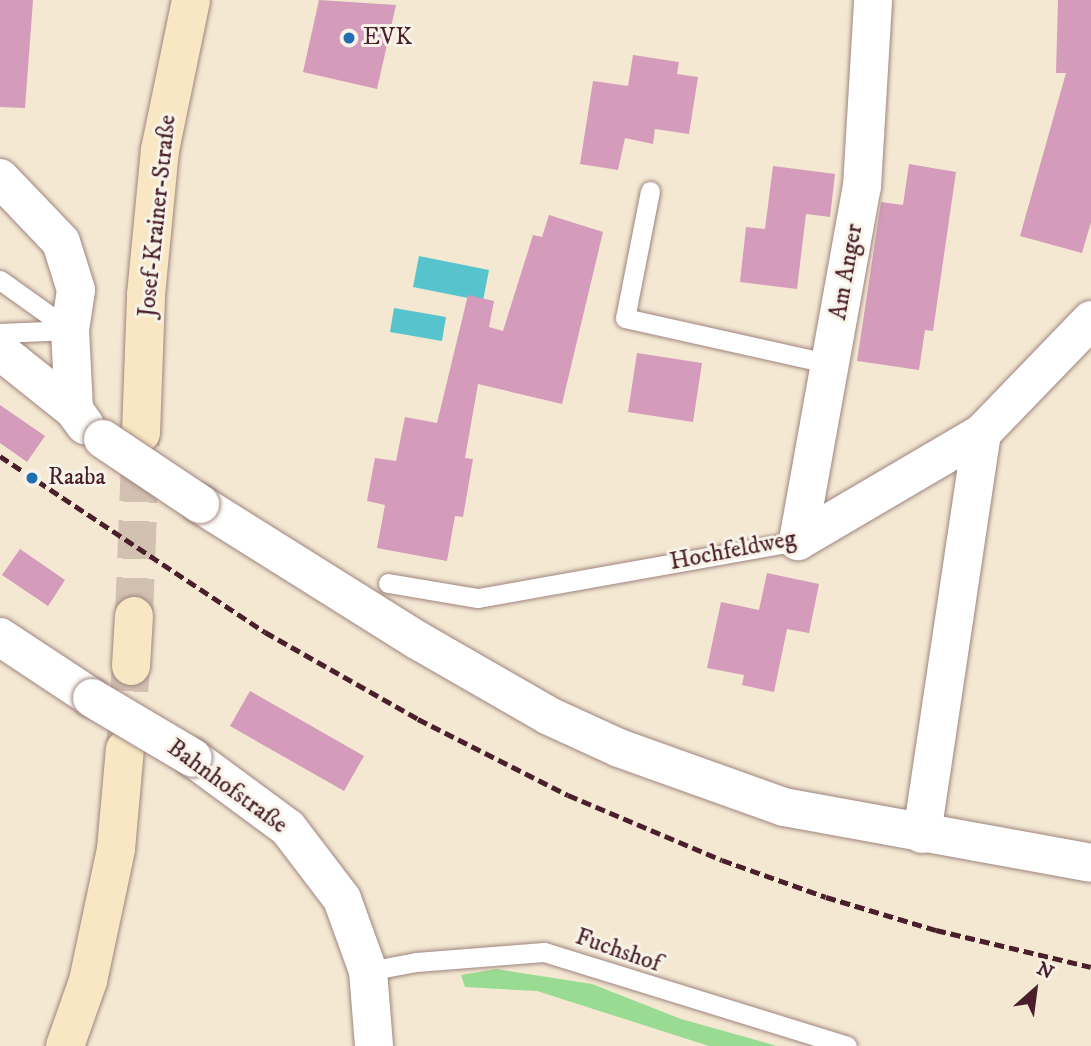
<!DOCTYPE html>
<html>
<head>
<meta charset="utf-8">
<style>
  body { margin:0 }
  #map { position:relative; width:1091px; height:1046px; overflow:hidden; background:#f4e8d3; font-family:"IM FELL DW Pica",serif }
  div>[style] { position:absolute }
  .green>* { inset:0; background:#99db92 }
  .water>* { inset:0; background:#57c4cd }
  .building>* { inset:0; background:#d49bba }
  .secondary-tunnel>* { height:38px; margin-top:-19px; transform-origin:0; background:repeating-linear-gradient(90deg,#d2c0b1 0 38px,transparent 0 57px) }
  .roads { filter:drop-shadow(0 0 2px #9f847f) drop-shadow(0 0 2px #9f847f) }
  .service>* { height:19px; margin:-9.5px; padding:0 9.5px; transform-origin:9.5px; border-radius:9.5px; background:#fff }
  .minor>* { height:38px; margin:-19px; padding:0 19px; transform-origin:19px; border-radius:19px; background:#fff }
  .tertiary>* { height:38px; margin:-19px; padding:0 19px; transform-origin:19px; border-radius:19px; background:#fff }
  .secondary>* { height:38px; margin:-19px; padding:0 19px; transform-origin:19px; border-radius:19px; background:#f9e7c3 }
  .rail>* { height:5px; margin-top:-2.5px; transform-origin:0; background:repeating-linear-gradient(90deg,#4a1f2b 0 10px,transparent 0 15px) }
  .bridges { filter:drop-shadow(0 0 2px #9f847f) drop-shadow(0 0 2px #9f847f) }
  .minor-bridge>* { height:38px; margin:-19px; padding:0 19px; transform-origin:19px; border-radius:19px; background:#fff }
  .tertiary-bridge>* { height:38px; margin:-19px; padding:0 19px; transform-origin:19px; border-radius:19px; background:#fff }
  .dots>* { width:19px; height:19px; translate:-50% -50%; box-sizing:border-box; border:4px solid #f7f3e8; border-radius:50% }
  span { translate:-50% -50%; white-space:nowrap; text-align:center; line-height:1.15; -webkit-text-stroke:6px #f7f3e8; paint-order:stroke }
  .poi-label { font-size:24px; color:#4a1f2b }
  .left { translate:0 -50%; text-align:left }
  .street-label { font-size:24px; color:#4a1f2b }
  .north { position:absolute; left:1000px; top:955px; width:70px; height:70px; -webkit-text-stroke:5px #f7f3e8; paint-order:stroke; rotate:28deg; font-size:19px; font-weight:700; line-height:28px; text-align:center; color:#4a1f2b }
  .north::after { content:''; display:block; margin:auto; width:24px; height:32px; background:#4a1f2b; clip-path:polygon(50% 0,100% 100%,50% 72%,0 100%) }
</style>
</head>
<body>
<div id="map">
  <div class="green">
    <div style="clip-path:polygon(496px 969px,592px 984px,681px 1019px,777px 1046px,709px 1046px,537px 991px,465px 987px,461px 975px)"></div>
  </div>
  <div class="water">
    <div style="clip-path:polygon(419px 256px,489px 270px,483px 301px,413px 287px)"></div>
    <div style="clip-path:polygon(394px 308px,446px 317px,442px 341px,390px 332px)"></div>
  </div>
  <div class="building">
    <div style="clip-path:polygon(0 0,33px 0,25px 108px,0 107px)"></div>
    <div style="clip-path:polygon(319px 0,396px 5px,377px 89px,303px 72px)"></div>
    <div style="clip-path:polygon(1058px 0,1091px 0,1091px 222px,1082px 253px,1020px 236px,1066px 73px,1056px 73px)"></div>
    <div style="clip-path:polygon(633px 55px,679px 62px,677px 74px,698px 77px,689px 134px,655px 129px,653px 144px,625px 138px,618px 170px,580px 164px,593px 81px,628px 86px)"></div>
    <div style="clip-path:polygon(909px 164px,956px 172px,933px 331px,925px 330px,919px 370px,857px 361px,881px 202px,903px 205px)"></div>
    <div style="clip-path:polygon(773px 166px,835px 174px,830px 217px,806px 214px,797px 289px,740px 282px,746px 227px,765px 229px)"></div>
    <div style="clip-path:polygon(549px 215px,603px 232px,562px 404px,478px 384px,465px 458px,473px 459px,463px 517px,455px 516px,447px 561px,377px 548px,385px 505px,367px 501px,375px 458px,396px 461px,405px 417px,437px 423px,468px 295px,494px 301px,489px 327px,503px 331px,533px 235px,542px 237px)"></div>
    <div style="clip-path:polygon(637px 353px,702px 363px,693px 422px,628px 412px)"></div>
    <div style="clip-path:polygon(0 405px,45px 436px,27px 462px,0 443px)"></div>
    <div style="clip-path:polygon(20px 549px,65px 580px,48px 606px,2px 575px)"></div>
    <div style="clip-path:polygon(767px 573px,819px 584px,809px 633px,787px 629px,774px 692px,742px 685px,744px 675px,707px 668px,721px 602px,759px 610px)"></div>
    <div style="clip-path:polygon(250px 691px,364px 756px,344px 791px,230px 726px)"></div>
  </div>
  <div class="secondary-tunnel">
    <div style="left:134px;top:616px;width:181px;rotate:-87.8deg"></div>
    <div style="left:125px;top:748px;width:82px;rotate:-85.8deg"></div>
  </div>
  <div class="roads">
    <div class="service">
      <div style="left:650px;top:191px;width:129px;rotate:101.1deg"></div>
      <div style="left:625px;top:318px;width:211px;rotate:12.6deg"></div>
      <div style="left:0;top:280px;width:86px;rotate:35.5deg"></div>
      <div style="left:0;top:333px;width:70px;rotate:-2.5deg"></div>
      <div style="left:388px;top:583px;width:91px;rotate:9.5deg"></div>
      <div style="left:478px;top:598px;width:325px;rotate:-10.1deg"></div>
      <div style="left:368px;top:971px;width:49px;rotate:-10.6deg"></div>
      <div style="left:416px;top:962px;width:128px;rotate:-4.5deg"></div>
      <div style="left:544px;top:952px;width:317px;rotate:17.2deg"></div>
    </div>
    <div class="minor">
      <div style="left:0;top:178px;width:88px;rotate:46.4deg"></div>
      <div style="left:61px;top:242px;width:50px;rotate:72.6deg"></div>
      <div style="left:76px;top:290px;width:40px;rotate:98.5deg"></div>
      <div style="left:70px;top:330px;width:80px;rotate:87.1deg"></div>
      <div style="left:0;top:351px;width:95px;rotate:38.6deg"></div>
      <div style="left:74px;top:410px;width:19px;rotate:54deg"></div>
      <div style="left:200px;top:504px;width:256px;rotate:32.1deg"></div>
      <div style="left:417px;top:640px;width:152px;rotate:29.9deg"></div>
      <div style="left:549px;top:716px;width:77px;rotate:24.6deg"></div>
      <div style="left:619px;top:748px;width:175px;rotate:19.7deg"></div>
      <div style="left:784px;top:807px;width:312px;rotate:10.3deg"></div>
      <div style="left:798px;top:541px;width:360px;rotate:-79.8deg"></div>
      <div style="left:862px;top:187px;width:187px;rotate:-86.6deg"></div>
      <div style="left:798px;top:541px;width:213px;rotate:-30.4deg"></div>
      <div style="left:982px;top:433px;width:157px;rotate:-46deg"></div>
      <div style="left:922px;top:834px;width:405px;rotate:-81.5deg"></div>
    </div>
    <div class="tertiary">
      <div style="left:0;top:637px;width:110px;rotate:33.5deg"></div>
      <div style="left:193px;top:758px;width:118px;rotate:36.4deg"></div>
      <div style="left:288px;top:828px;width:89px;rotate:52.7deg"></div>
      <div style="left:342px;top:899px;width:77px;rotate:70.1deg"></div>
      <div style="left:368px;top:971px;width:75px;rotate:85.4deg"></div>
    </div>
    <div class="secondary">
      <div style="left:141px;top:433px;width:138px;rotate:-87.9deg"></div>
      <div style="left:146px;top:295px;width:146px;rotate:-84.5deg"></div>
      <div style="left:160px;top:150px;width:153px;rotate:-78.3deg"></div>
      <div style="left:131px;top:666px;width:50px;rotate:-86.6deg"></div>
      <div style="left:65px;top:1046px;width:69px;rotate:-70.5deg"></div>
      <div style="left:88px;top:981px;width:135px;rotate:-78deg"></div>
      <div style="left:116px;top:849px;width:100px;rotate:-84.9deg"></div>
    </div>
  </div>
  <div class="rail">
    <div style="left:0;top:456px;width:318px;rotate:33.6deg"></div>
    <div style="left:265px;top:632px;width:176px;rotate:29.6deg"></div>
    <div style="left:418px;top:719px;width:168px;rotate:26.9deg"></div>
    <div style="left:568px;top:795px;width:167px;rotate:22.9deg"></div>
    <div style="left:722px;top:860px;width:110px;rotate:19.6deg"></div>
    <div style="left:826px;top:897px;width:115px;rotate:16.7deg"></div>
    <div style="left:936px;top:930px;width:159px;rotate:13.4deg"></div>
  </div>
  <div class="bridges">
    <div class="minor-bridge">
      <div style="left:103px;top:439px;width:117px;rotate:33.8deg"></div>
    </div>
    <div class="tertiary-bridge">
      <div style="left:92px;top:698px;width:117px;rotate:30.7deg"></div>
    </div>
  </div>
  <div class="dots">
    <div style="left:349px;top:38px;background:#1f6fb2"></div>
    <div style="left:32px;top:478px;background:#1f6fb2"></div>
  </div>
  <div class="poi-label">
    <span class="left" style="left:363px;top:38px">EVK</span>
    <span class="left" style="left:48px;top:478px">Raaba</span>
  </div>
  <div class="street-label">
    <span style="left:158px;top:216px;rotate:-84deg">Josef-Krainer-Straße</span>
    <span style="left:847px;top:272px;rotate:-80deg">Am Anger</span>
    <span style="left:733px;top:551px;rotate:-11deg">Hochfeldweg</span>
    <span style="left:227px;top:787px;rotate:36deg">Bahnhofstraße</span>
    <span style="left:618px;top:951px;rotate:19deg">Fuchshof</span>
  </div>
  <div class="north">N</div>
</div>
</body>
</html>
